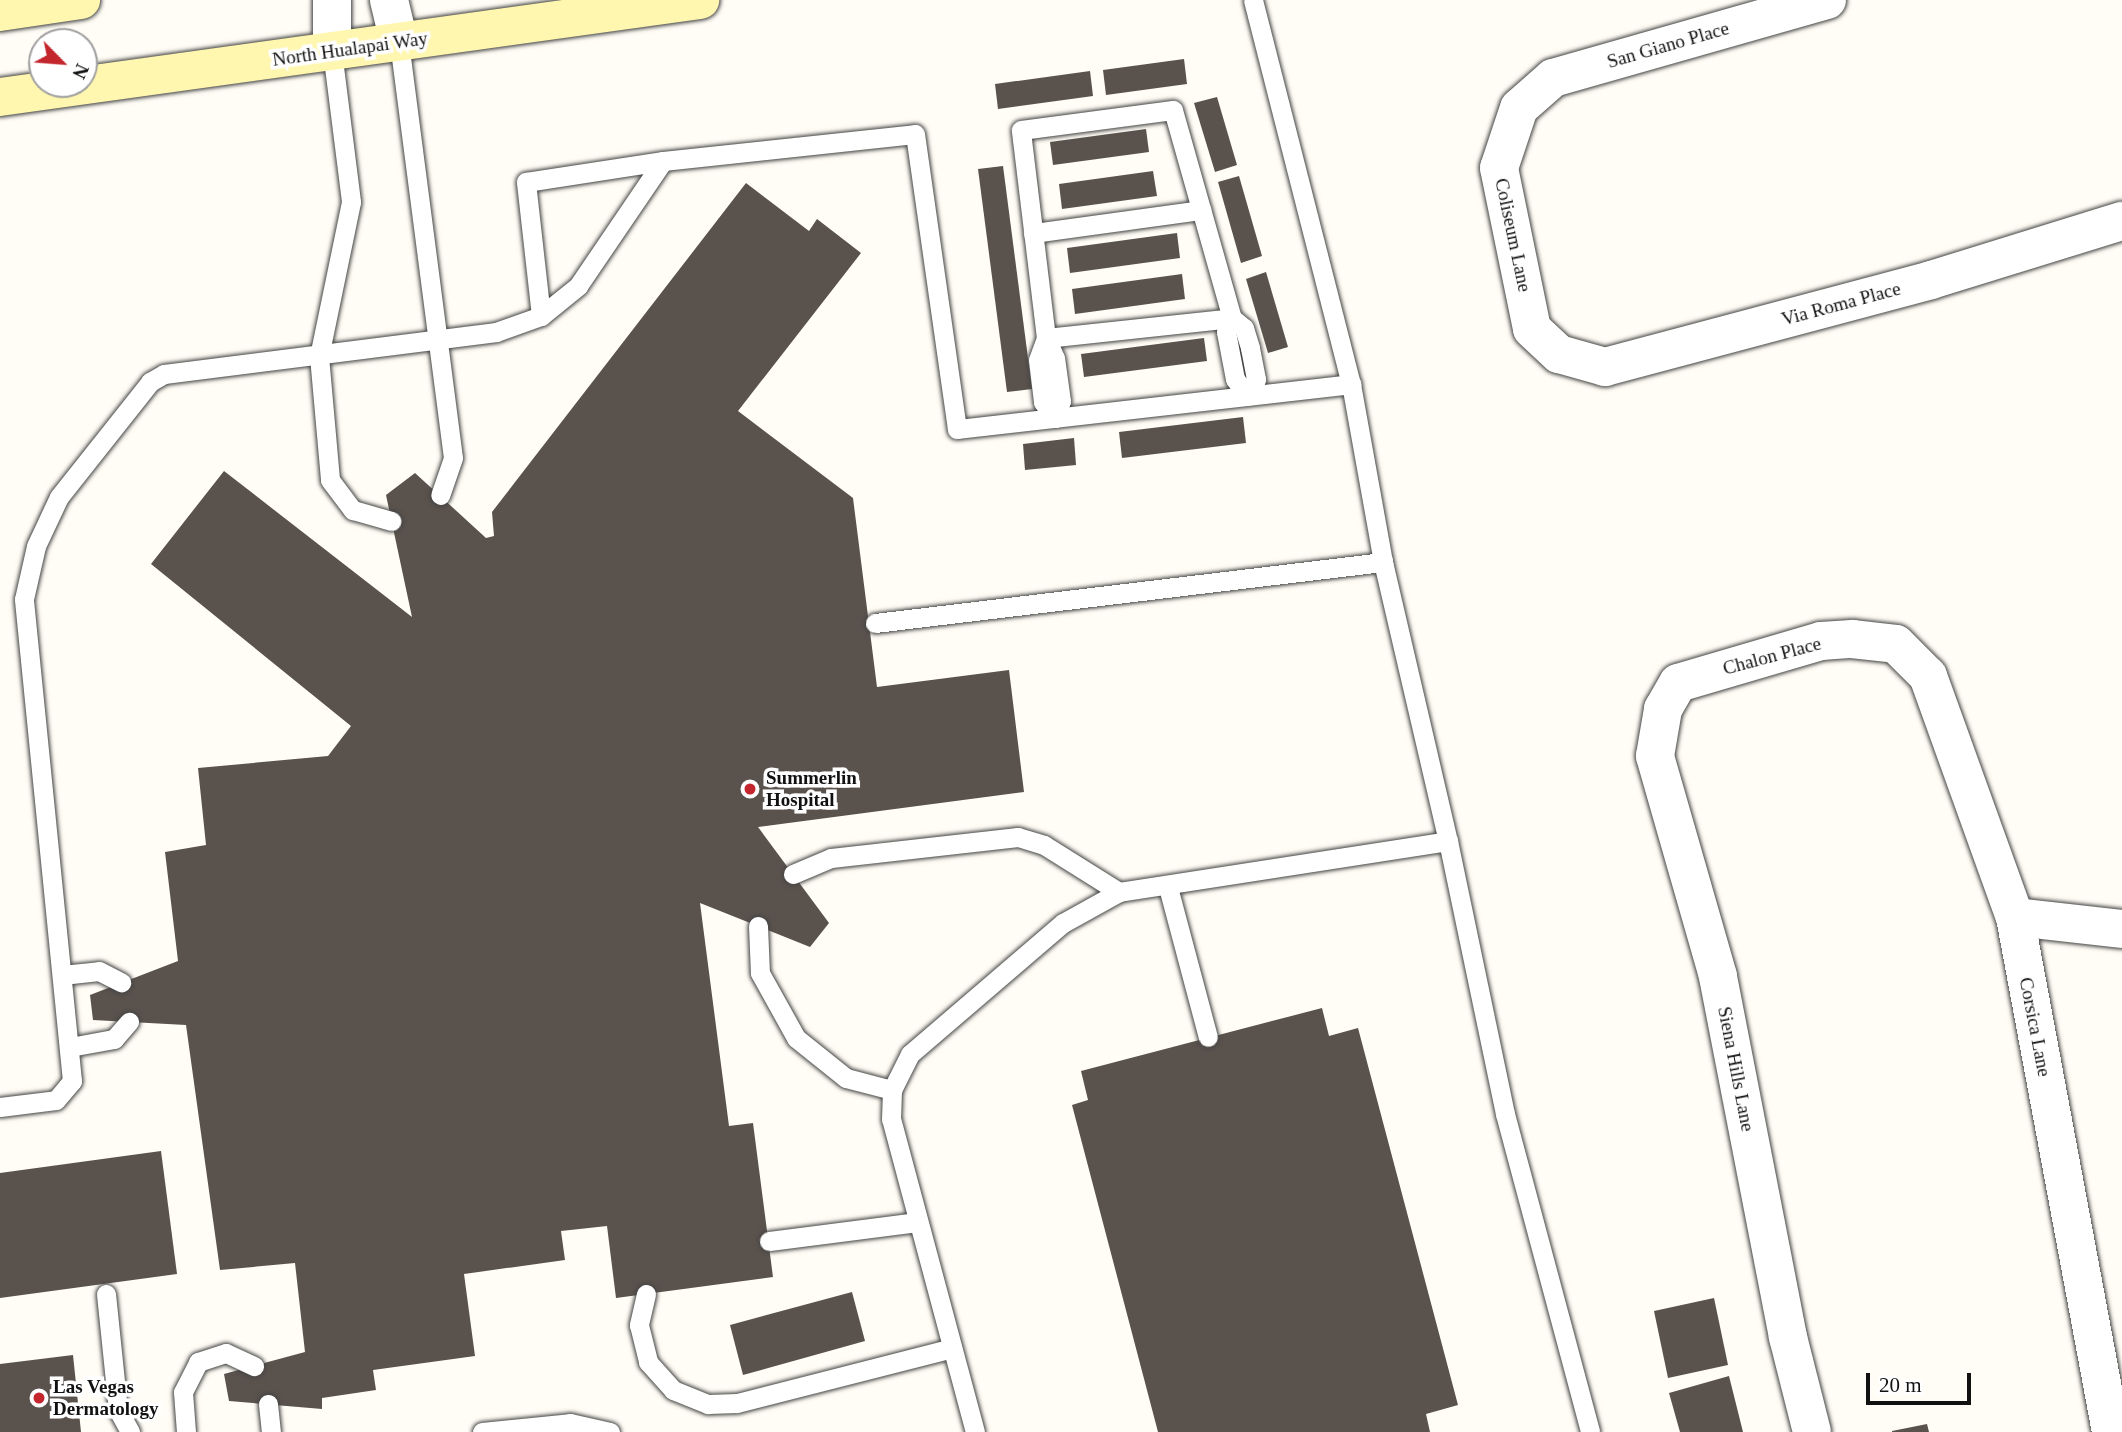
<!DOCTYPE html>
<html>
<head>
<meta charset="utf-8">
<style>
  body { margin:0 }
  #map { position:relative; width:2122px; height:1432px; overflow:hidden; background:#fffdf5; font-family:Georgia,serif }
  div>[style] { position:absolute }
  .building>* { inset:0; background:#5a524d }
  .roads { filter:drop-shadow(0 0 2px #444) drop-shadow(0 0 2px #444) }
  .lane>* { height:19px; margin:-9.5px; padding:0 9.5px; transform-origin:9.5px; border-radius:9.5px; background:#fff }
  .street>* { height:38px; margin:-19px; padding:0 19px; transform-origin:19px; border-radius:19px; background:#fff }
  .secondary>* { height:38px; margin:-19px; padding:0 19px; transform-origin:19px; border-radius:19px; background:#fff6b0 }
  .dots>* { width:19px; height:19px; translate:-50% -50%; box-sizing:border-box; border:4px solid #fff; border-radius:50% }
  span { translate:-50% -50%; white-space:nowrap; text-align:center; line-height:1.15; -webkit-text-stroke:7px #fff; paint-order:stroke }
  .street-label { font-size:19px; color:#111 }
  .poi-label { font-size:19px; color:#111; font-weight:700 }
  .left { translate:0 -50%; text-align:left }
  .north { position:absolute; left:28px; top:28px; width:70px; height:70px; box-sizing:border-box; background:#fff; border:2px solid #a0a0a0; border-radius:50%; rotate:115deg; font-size:19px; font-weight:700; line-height:28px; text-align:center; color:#111 }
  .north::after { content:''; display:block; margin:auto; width:24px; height:32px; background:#c4262e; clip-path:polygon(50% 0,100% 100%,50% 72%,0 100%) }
  .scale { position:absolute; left:1866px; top:1373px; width:105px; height:32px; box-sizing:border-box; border:4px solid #111; border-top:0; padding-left:9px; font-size:21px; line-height:24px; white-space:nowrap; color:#111; -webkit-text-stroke:5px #fff; paint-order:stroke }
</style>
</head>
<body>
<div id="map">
  <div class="building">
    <div style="clip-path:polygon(1184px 59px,1187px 84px,1106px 95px,1103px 70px)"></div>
    <div style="clip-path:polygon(1090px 71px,1093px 96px,998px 109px,995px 84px)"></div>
    <div style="clip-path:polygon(1217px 97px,1237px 165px,1215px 172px,1194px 103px)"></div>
    <div style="clip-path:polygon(1146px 129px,1149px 152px,1053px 165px,1050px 142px)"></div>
    <div style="clip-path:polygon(1003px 166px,1032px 389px,1007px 392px,978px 169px)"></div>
    <div style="clip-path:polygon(1153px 171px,1157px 196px,1062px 209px,1059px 184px)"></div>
    <div style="clip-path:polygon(1239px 176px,1262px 256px,1241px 263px,1218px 182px)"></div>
    <div style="clip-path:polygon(746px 183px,809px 231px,817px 219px,861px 253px,738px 411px,853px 498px,877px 687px,1009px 670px,1024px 792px,758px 827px,829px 923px,810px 947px,700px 903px,729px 1126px,753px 1123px,773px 1277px,616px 1298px,607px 1226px,561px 1231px,565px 1260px,464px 1274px,475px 1356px,373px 1370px,376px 1390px,322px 1398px,322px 1409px,229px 1401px,224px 1374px,305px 1352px,295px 1263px,220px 1270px,186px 1025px,93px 1020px,90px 995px,178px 961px,165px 852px,206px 845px,198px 768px,328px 756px,351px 726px,151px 564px,224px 471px,412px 617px,386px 495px,415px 473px,486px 538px,494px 536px,492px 512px)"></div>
    <div style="clip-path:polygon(1177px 233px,1180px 258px,1070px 273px,1067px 248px)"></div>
    <div style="clip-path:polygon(1266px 272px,1288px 347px,1268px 353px,1246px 279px)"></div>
    <div style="clip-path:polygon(1182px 274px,1185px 299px,1075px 314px,1072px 289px)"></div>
    <div style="clip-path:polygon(1204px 338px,1207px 361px,1084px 377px,1081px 354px)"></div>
    <div style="clip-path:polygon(1243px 417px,1246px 443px,1122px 458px,1119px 432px)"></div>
    <div style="clip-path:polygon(1074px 438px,1076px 465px,1025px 470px,1023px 444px)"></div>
    <div style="clip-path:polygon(1322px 1008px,1329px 1036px,1358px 1028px,1458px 1405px,1426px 1414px,1430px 1432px,1158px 1432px,1072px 1105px,1088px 1100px,1081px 1071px)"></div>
    <div style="clip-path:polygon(161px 1151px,177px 1274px,0 1298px,0 1173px)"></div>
    <div style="clip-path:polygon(852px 1292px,865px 1341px,743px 1375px,730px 1325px)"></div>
    <div style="clip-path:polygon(1714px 1298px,1728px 1365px,1668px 1378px,1654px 1311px)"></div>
    <div style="clip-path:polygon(73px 1355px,81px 1432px,0 1432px,0 1364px)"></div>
    <div style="clip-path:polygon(1729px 1376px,1743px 1432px,1680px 1432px,1669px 1393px)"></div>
    <div style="clip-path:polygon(1927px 1424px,1929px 1432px,1892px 1432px,1892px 1431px)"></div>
  </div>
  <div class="roads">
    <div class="lane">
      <div style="left:1253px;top:0;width:396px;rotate:75.7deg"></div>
      <div style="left:1351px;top:384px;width:181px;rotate:79.8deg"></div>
      <div style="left:1383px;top:562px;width:286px;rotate:76.9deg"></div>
      <div style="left:1448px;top:841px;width:279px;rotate:78.2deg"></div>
      <div style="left:1505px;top:1114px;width:329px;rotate:75deg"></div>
      <div style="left:399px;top:42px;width:419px;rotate:82.6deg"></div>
      <div style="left:453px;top:458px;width:39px;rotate:109deg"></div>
      <div style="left:332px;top:51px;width:152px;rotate:82.8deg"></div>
      <div style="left:351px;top:202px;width:157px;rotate:101.7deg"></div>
      <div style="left:319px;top:356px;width:124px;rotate:84.9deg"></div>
      <div style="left:330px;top:480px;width:38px;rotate:53deg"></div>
      <div style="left:353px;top:510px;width:40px;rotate:16deg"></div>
      <div style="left:1033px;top:233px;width:170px;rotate:-7.8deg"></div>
      <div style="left:541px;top:316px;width:135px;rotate:-96.4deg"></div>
      <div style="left:526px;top:182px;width:139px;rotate:-8.7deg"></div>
      <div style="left:663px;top:161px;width:253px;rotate:-6.1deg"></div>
      <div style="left:915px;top:134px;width:298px;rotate:81.9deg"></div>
      <div style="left:957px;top:429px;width:397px;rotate:-6.5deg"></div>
      <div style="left:1046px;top:338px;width:187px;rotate:-6.1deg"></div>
      <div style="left:1046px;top:338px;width:23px;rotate:110deg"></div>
      <div style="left:1038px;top:360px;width:42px;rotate:83.2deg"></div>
      <div style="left:1043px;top:402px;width:20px;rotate:53deg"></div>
      <div style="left:1055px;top:418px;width:18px;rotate:-71deg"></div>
      <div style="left:1061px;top:401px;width:43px;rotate:-97.9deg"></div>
      <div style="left:1055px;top:358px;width:22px;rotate:-114deg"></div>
      <div style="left:1046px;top:338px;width:209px;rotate:-96.9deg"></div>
      <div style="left:1021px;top:130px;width:153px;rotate:-7.5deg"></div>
      <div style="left:1173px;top:110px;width:216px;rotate:74.2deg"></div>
      <div style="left:1232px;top:318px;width:16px;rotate:40deg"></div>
      <div style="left:1244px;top:328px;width:21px;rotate:73deg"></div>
      <div style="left:1250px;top:348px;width:32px;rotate:79deg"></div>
      <div style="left:1256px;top:379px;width:19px;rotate:118deg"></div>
      <div style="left:1247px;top:396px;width:21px;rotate:-125deg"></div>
      <div style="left:1235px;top:379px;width:48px;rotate:-100.8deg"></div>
      <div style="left:1226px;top:332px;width:15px;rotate:-67deg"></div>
      <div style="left:875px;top:623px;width:512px;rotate:-6.85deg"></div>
      <div style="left:793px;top:874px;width:41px;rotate:-22.8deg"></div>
      <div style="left:831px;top:858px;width:188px;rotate:-6.4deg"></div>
      <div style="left:1018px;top:837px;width:27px;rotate:17deg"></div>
      <div style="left:1044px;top:845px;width:89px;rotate:32.1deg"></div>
      <div style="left:1168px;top:887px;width:155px;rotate:75.1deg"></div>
      <div style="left:758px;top:926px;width:47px;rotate:87.6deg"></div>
      <div style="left:760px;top:973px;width:74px;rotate:61deg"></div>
      <div style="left:796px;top:1038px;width:64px;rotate:38.7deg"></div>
      <div style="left:846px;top:1078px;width:48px;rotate:14.6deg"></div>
      <div style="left:62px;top:975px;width:37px;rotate:-6deg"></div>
      <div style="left:99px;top:971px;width:25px;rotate:27deg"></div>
      <div style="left:70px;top:1047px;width:45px;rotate:-10.3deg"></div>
      <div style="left:114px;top:1039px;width:23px;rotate:-49deg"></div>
      <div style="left:0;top:1107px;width:56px;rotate:-7.1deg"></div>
      <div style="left:56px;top:1100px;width:25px;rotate:-50deg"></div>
      <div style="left:72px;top:1081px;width:484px;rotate:-95.7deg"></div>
      <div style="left:24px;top:599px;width:54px;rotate:-77.2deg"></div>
      <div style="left:36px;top:546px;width:54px;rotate:-64.9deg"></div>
      <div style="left:59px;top:497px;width:147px;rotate:-51.6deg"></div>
      <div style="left:150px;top:382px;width:16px;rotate:-30deg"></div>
      <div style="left:164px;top:374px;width:335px;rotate:-7.2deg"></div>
      <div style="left:496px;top:332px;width:48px;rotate:-19.6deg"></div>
      <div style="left:541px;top:316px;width:48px;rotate:-39deg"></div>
      <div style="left:578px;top:286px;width:151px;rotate:-55.8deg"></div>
      <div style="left:769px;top:1241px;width:150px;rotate:-7.3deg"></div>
      <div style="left:106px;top:1294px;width:117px;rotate:84.1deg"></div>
      <div style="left:118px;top:1410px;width:25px;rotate:61deg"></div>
      <div style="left:646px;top:1294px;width:32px;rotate:103deg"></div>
      <div style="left:639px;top:1325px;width:38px;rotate:76deg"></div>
      <div style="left:648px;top:1362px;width:38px;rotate:48deg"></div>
      <div style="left:673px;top:1390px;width:38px;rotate:22deg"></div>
      <div style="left:708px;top:1404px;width:29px;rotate:-2deg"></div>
      <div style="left:737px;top:1403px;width:222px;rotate:-14.3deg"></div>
      <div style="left:268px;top:1404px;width:28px;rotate:84deg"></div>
      <div style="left:186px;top:1432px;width:40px;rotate:-94.3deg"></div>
      <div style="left:183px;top:1392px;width:34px;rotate:-63deg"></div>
      <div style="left:198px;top:1362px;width:29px;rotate:-18deg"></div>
      <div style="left:226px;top:1353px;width:31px;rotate:25deg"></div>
      <div style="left:482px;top:1432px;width:88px;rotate:-5.8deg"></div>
      <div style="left:570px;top:1423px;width:41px;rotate:12.7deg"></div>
      <div style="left:975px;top:1432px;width:324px;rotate:-105deg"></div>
      <div style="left:891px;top:1119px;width:29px;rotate:-88deg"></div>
      <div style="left:892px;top:1090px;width:40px;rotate:-63.4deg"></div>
      <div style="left:910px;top:1054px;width:201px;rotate:-40.6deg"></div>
      <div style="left:1063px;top:923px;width:64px;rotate:-29deg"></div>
      <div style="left:1119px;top:892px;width:333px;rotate:-8.8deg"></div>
    </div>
    <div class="street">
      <div style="left:389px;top:0;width:43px;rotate:76.6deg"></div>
      <div style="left:1827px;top:0;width:285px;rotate:164.1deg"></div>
      <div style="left:1553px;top:78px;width:45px;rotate:138.6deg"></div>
      <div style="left:1519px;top:108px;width:63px;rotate:108.4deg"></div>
      <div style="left:1499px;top:168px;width:164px;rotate:78.4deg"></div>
      <div style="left:1532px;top:329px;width:37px;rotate:43deg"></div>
      <div style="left:1559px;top:354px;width:48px;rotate:15.8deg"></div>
      <div style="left:1605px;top:367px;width:337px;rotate:-14.9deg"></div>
      <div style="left:1931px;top:280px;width:200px;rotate:-17.2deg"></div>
      <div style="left:332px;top:51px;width:51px;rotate:-90deg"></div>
      <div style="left:2015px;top:917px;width:108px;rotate:6.4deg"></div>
      <div style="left:1812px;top:1432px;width:98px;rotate:-104.2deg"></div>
      <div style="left:1788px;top:1337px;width:368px;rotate:-101deg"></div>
      <div style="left:1718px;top:976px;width:229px;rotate:-106deg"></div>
      <div style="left:1655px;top:756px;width:48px;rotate:-80.3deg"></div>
      <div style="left:1663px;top:709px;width:30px;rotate:-60deg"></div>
      <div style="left:1678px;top:683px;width:149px;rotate:-16.4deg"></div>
      <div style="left:1821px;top:641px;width:31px;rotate:-4deg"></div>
      <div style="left:1852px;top:639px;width:44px;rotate:6.5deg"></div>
      <div style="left:1896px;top:644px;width:45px;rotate:45deg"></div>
      <div style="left:1928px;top:676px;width:256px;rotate:70.2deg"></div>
      <div style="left:2015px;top:917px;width:524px;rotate:79.44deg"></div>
    </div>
    <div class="secondary">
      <div style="left:0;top:12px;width:82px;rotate:-8.4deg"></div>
      <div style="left:0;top:97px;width:707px;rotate:-7.89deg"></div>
    </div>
  </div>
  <div class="dots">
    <div style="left:750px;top:789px;background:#c4262e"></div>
    <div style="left:39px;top:1398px;background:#c4262e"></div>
  </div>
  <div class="street-label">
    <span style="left:1668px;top:45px;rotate:-16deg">San Giano Place</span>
    <span style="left:350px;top:49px;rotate:-8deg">North Hualapai Way</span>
    <span style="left:1513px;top:235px;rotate:78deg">Coliseum Lane</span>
    <span style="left:1841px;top:304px;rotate:-15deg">Via Roma Place</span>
    <span style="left:1772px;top:656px;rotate:-15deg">Chalon Place</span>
    <span style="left:2035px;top:1027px;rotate:79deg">Corsica Lane</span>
    <span style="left:1736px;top:1069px;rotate:79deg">Siena Hills Lane</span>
  </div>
  <div class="poi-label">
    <span class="left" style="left:766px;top:789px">Summerlin<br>Hospital</span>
    <span class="left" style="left:53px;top:1398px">Las Vegas<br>Dermatology</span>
  </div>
  <div class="north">N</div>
  <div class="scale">20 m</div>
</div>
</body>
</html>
